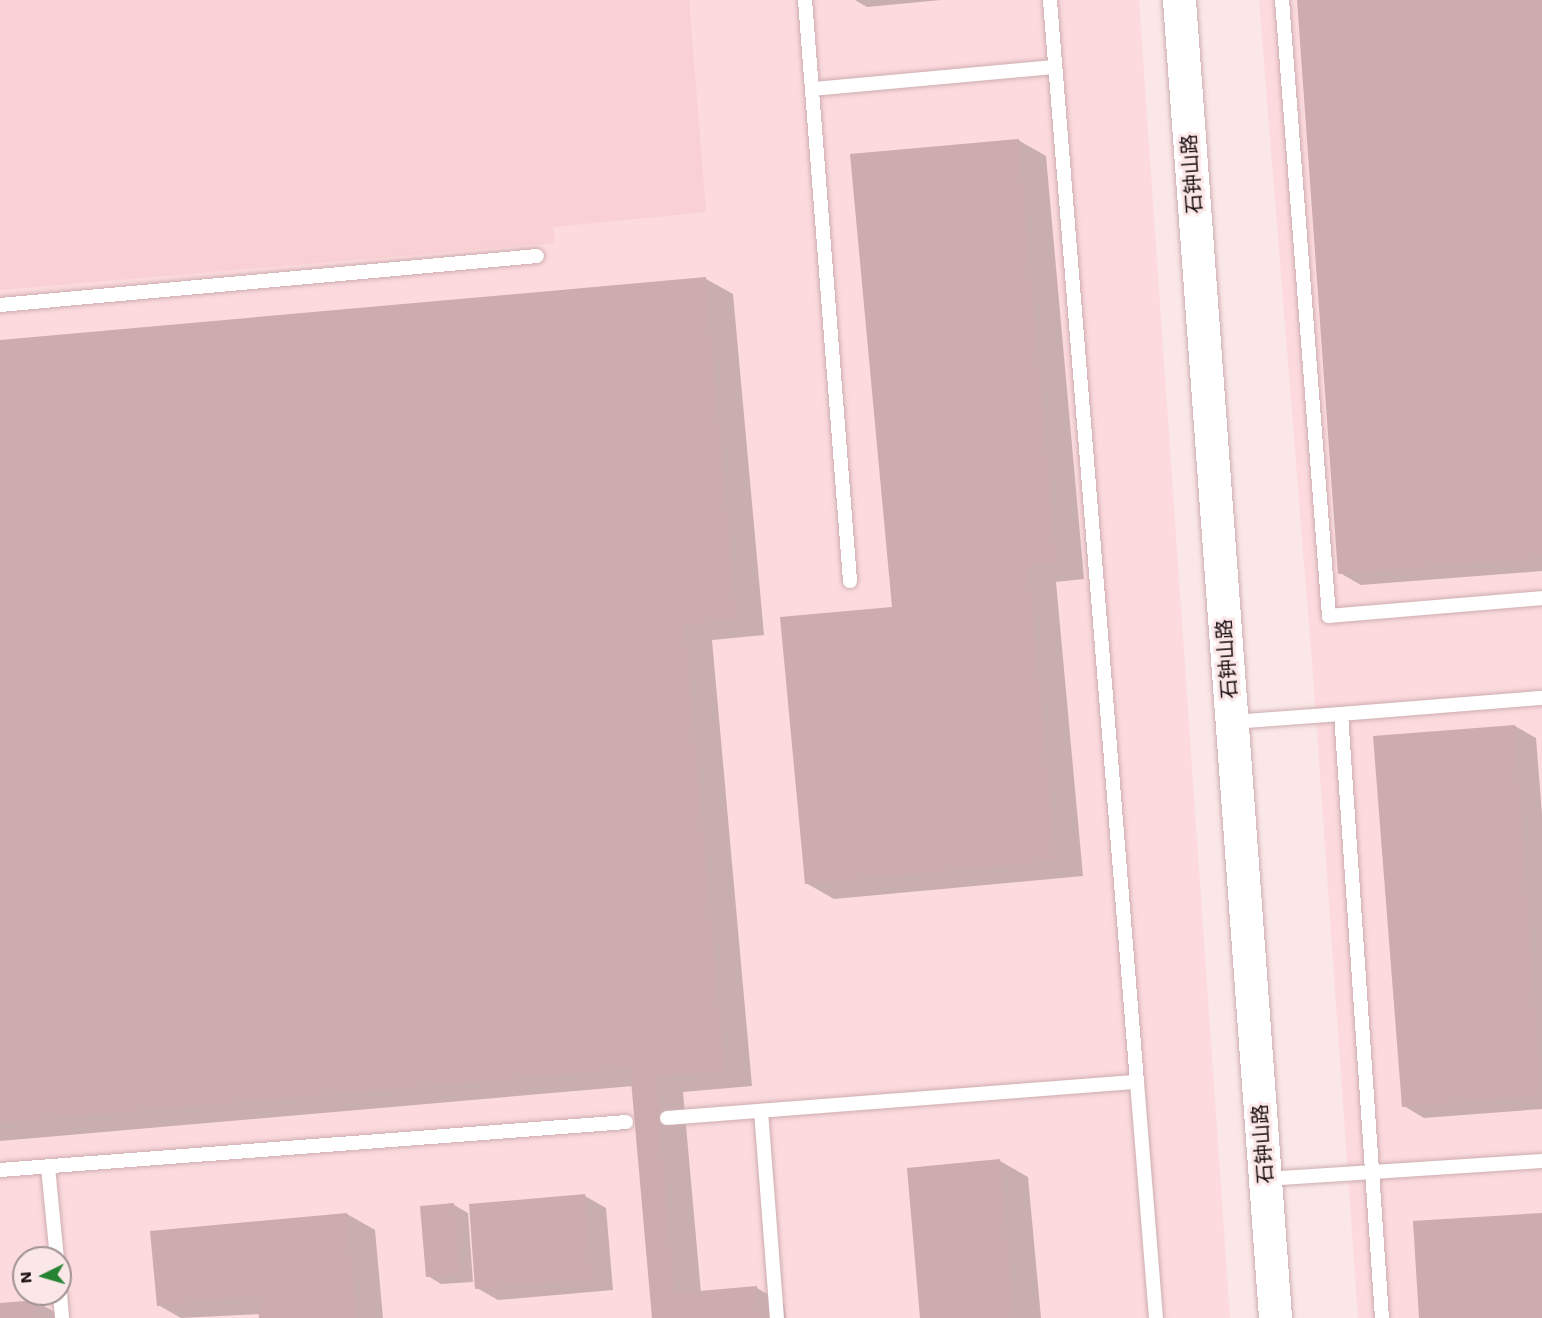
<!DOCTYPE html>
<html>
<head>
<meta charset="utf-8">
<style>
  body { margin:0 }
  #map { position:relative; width:1542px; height:1318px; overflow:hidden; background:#fbe7e8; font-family:"Work Sans","Noto Sans SC",sans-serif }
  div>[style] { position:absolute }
  .built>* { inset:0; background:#fcdadd }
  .green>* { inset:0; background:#f9d0d3 }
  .shadow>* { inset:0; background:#0003 }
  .building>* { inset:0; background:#ccacae }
  .roads { filter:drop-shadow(0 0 2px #cdadaf) drop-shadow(0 0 2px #cdadaf) }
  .lane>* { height:14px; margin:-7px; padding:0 7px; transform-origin:7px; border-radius:7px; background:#fff }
  .secondary>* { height:33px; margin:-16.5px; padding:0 16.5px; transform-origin:16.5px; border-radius:16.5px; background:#fff }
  span { translate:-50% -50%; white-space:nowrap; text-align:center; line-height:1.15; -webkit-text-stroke:6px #fbe7e8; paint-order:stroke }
  .street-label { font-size:20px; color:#180d0e }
  .north { position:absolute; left:12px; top:1246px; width:60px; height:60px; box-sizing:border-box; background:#fbe7e8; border:2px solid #a09091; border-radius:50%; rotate:265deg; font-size:16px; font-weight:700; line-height:24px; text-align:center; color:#180d0e }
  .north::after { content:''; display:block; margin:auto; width:21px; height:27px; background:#268334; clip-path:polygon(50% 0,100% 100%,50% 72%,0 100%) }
</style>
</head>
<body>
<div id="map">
  <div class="built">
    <div style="clip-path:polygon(evenodd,0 0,1139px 0,1230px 1318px,0 1318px,0 0,24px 1258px,60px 1258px,60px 1294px,24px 1294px,24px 1258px)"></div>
    <div style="clip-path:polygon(1259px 0,1542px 0,1542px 1318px,1358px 1318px,1313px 675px)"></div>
  </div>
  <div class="green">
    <div style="clip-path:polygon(0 0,689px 0,706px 212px,553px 227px,555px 243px,0 290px)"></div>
  </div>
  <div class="shadow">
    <div style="clip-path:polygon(855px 0,941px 0,867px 7px)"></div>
    <div style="clip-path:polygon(1298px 0,1542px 0,1542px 571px,1361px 585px,1340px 573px)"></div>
    <div style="clip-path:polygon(1018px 140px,1046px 156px,1084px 579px,1056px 582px,1083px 876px,834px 899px,806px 883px,894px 608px)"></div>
    <div style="clip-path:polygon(706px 279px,733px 294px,764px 635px,712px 640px,752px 1086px,683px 1092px,701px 1293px,757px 1288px,784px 1304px,786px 1318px,653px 1318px,633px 1086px,0 1141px,0 341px)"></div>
    <div style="clip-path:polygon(1515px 726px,1536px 738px,1542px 814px,1542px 1109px,1424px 1118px,1404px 1106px,1374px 737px)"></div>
    <div style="clip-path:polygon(1000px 1161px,1028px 1177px,1041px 1318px,922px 1318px)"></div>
    <div style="clip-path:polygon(585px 1196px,606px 1208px,613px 1290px,498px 1300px,477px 1288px)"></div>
    <div style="clip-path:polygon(454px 1205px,468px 1213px,473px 1282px,441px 1284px,428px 1276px)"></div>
    <div style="clip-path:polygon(347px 1214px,375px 1230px,383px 1318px,261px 1318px,260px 1314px,181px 1318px,158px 1305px)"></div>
    <div style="clip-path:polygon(37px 1302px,65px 1318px,0 1318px,0 1305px)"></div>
  </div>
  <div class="building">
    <div style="clip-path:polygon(1297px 0,1542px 0,1542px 558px,1338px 574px)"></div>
    <div style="clip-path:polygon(1019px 139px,1057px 564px,1029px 567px,1056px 861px,805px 884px,780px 617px,892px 607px,850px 154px)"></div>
    <div style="clip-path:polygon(706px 277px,737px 620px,685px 625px,725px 1071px,656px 1077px,675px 1293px,757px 1286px,760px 1318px,652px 1318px,630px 1069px,0 1123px,0 340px)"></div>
    <div style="clip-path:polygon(1515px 725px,1542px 1096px,1402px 1107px,1373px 736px)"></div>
    <div style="clip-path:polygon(1000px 1159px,1015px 1318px,920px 1318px,907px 1168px)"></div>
    <div style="clip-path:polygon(585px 1194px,593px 1279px,475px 1289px,469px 1204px)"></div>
    <div style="clip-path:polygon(454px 1203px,460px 1274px,426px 1277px,420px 1206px)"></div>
    <div style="clip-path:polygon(347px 1213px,357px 1318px,259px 1318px,257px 1296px,157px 1306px,150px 1231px)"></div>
    <div style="clip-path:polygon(1542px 1213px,1542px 1318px,1419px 1318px,1413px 1221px)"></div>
    <div style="clip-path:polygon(38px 1300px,39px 1318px,0 1318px,0 1303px)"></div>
  </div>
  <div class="roads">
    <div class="lane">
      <div style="left:805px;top:0;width:583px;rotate:85.57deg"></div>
      <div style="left:1282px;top:0;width:618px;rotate:85.64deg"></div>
      <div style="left:1329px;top:616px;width:214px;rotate:-4.8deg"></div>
      <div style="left:813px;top:89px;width:243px;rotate:-5.2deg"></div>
      <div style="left:0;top:305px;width:539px;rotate:-5.21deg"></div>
      <div style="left:1232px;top:722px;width:109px;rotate:-4.2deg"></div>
      <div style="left:1137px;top:1082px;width:237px;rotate:85.4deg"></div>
      <div style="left:761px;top:1111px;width:208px;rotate:85.6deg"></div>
      <div style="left:667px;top:1118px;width:471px;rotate:-4.4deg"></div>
      <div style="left:1137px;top:1082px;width:1085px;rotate:-94.6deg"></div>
      <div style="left:48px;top:1167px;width:91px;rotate:84.4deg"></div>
      <div style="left:0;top:1170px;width:628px;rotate:-4.38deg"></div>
      <div style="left:1265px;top:1179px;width:278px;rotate:-3.7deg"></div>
      <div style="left:60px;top:1294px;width:24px;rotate:85deg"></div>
      <div style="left:1382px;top:1318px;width:605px;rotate:-93.88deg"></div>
      <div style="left:1341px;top:714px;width:202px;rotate:-4.6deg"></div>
    </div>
    <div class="secondary">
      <div style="left:1179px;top:0;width:1321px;rotate:85.83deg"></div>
    </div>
  </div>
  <div class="street-label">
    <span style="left:1192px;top:174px;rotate:-94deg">石钟山路</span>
    <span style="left:1227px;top:659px;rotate:-94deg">石钟山路</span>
    <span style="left:1263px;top:1144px;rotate:-94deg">石钟山路</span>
  </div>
  <div class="north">N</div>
</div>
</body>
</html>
